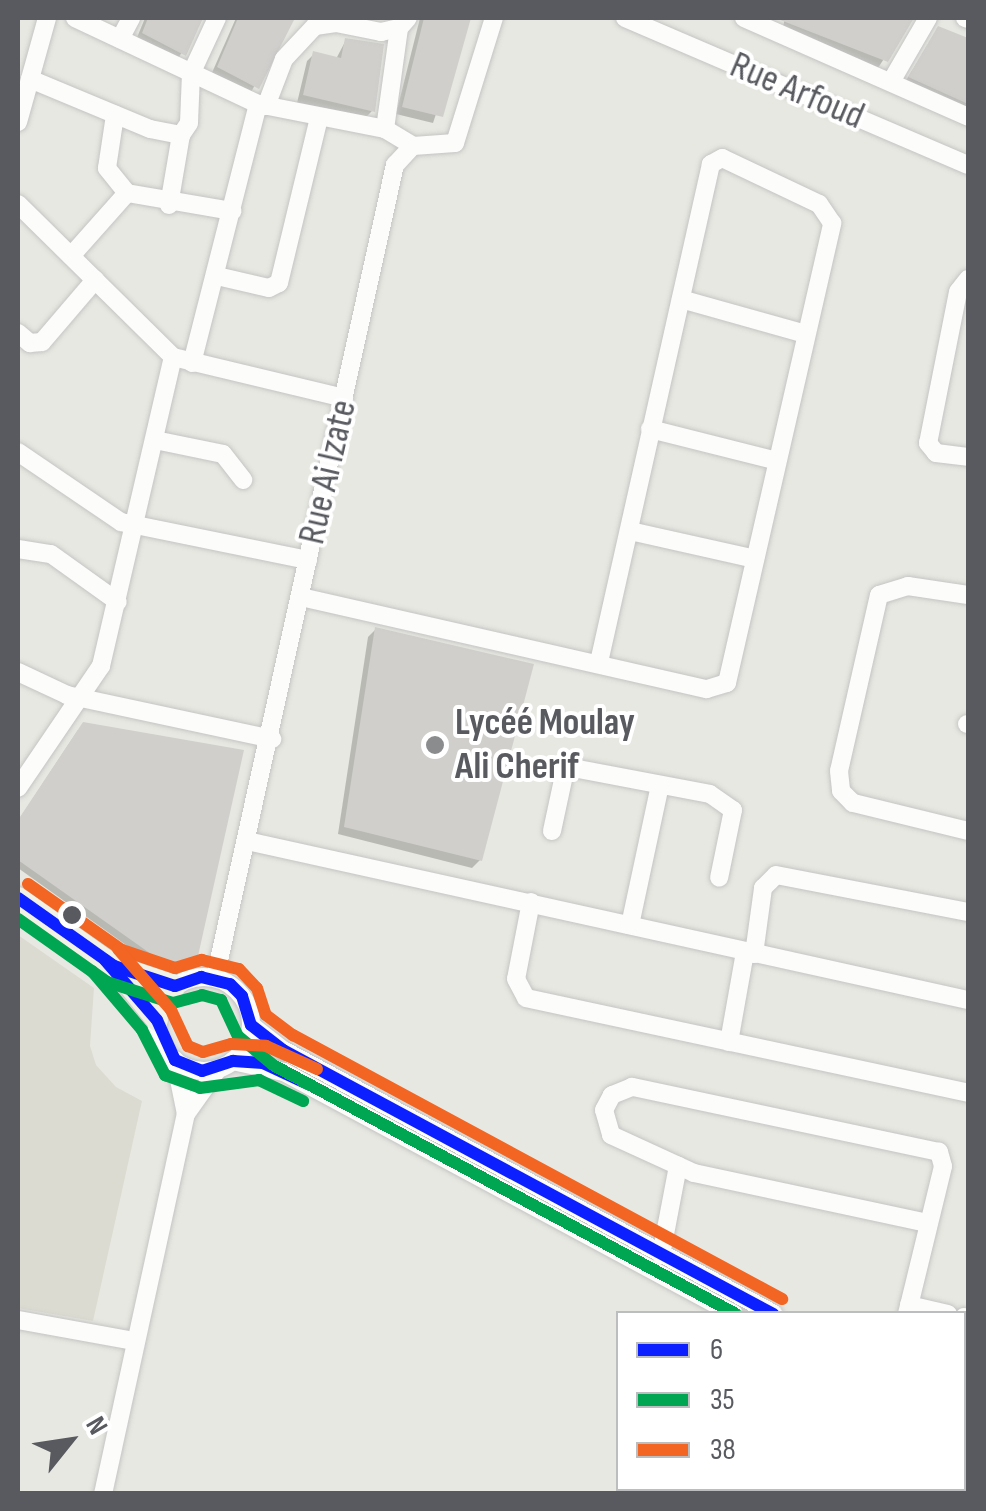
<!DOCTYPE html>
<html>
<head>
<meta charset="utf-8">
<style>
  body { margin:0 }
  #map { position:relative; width:986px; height:1511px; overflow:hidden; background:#e8e8e2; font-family:"Sofia Sans Condensed",sans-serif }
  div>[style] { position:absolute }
  .education>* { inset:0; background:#dcdbd1 }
  .shadow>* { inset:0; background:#0003 }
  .building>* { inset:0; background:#d0cfcc }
  .roads { filter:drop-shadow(0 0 2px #c4c4c4) drop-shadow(0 0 2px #c4c4c4) }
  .minor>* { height:18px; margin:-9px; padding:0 9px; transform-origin:9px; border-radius:9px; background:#fcfcfb }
  .minor>.ring { margin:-9px; padding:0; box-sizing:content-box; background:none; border:18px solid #fcfcfb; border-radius:50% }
  .major>* { height:22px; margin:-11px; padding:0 11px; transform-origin:11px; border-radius:11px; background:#f1f1e5 }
  .bus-1>* { height:12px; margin:-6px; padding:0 6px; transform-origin:6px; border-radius:6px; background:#0c20ff }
  .bus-2>* { height:12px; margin:-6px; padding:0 6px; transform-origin:6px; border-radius:6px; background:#00a651 }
  .bus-3>* { height:12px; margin:-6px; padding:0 6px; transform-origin:6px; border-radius:6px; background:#f26522 }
  .dots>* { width:28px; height:28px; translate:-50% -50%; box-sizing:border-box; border:5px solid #fff; border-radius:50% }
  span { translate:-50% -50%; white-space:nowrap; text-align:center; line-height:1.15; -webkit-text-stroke:8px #fff; paint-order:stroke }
  .street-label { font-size:38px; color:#585a60 }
  .poi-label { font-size:38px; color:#585a60; font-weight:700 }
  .left { translate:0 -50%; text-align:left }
  .frame { position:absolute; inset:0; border:20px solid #585a60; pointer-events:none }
  .legend { position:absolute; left:616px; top:1311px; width:350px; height:180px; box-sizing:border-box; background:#fff; border:2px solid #bcbdbf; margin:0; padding:12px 18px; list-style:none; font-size:30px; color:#585a60 }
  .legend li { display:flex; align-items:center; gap:20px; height:50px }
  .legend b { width:50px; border:2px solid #bcbdbf }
  .north { position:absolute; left:20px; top:1391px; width:100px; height:100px; -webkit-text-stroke:8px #fff; paint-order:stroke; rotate:60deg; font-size:28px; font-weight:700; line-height:40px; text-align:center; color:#585a60 }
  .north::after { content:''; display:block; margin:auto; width:35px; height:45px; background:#585a60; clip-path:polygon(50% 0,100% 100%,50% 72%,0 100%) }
</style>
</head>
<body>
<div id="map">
  <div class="education">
    <div style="clip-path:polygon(18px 935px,94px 988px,90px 1046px,96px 1065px,116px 1087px,142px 1101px,93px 1321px,18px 1308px)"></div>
  </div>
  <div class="shadow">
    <div style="clip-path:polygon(145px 18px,202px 18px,176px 62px,136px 40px)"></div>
    <div style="clip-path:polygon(236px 18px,291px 18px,250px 94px,211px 75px)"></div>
    <div style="clip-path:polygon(420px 18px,468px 18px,433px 123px,396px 114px)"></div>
    <div style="clip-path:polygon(785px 18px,910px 18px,878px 68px,782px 31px)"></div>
    <div style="clip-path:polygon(939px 28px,968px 40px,968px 114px,903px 85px)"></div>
    <div style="clip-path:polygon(346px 40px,372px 111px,365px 118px,297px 103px,307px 61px,314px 54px,336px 59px)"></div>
    <div style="clip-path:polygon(376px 629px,480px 860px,472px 868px,338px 834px,368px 637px)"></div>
    <div style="clip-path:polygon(78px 730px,196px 955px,190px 961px,161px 970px,18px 868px,18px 821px)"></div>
  </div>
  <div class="building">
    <div style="clip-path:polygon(148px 18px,203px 18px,186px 56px,142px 33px)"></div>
    <div style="clip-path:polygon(238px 18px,295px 18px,259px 89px,217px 67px)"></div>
    <div style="clip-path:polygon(424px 18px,471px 18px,443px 117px,402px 107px)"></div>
    <div style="clip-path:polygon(775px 18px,914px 18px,888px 62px)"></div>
    <div style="clip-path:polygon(938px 26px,968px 38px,968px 104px,908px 77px)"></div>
    <div style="clip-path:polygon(345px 38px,384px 44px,375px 112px,303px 95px,313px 51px,341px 58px)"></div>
    <div style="clip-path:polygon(375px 627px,534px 664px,482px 861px,344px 827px)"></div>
    <div style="clip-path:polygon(83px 722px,244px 750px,198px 956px,168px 966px,18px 860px,18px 820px)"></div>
  </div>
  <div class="roads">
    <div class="minor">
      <div style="left:75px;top:18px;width:202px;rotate:25.2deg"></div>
      <div style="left:258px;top:104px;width:129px;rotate:11.1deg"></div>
      <div style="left:385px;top:129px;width:33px;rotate:31deg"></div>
      <div style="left:625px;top:18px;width:373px;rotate:23.2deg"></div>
      <div style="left:744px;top:18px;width:245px;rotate:23.8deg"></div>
      <div style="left:965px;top:18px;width:3px;rotate:18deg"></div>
      <div style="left:120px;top:39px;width:24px;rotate:-62deg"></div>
      <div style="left:30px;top:79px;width:130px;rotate:22.6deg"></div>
      <div style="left:150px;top:129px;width:32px;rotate:11deg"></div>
      <div style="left:181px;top:135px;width:14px;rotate:-56deg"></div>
      <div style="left:189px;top:123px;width:49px;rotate:-87.7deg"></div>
      <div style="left:191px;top:74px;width:62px;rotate:-65.1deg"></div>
      <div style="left:892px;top:80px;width:72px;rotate:-59.9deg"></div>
      <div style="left:266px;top:106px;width:50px;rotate:-69deg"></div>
      <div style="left:284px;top:59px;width:45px;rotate:-46.8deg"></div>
      <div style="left:315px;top:26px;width:21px;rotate:-8deg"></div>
      <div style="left:336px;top:23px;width:46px;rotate:11.3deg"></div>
      <div style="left:381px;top:32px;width:18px;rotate:-13deg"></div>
      <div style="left:399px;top:28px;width:13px;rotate:-48deg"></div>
      <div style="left:18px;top:122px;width:108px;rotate:-74.4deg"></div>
      <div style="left:385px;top:129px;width:102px;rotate:-82.1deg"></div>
      <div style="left:127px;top:193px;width:107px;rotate:9.7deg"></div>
      <div style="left:18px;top:204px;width:218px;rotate:44.6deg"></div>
      <div style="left:173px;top:357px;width:176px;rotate:13.5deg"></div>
      <div style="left:169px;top:205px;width:71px;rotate:-80.3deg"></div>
      <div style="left:71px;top:256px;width:84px;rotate:-48.4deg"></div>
      <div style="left:127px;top:193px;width:32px;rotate:-129deg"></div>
      <div style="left:107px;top:168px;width:54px;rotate:-81.4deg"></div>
      <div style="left:217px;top:276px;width:53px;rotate:13deg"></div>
      <div style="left:269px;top:288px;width:11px;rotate:-27deg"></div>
      <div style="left:279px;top:283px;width:170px;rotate:-76.4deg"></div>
      <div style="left:968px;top:279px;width:16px;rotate:128deg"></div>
      <div style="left:958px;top:292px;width:154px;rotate:101.2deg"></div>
      <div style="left:928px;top:443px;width:13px;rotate:51deg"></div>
      <div style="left:936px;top:453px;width:32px;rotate:7deg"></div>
      <div style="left:681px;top:299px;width:126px;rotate:15.7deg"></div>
      <div style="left:18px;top:333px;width:16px;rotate:40deg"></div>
      <div style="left:30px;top:343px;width:12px;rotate:-5deg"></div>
      <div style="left:42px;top:342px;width:82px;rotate:-49.5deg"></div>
      <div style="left:192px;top:363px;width:267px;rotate:-75.7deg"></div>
      <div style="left:650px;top:429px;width:127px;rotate:14.1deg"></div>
      <div style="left:155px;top:440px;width:69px;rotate:11.6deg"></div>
      <div style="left:223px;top:454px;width:33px;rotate:52deg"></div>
      <div style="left:18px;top:452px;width:125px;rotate:34.2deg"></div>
      <div style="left:121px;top:522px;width:191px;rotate:11.5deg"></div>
      <div style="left:630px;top:531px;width:128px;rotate:12.6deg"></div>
      <div style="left:18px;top:549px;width:33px;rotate:9deg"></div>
      <div style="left:51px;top:554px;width:82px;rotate:35.6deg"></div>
      <div style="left:968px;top:595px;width:61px;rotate:-171.5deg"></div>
      <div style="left:908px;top:586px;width:30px;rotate:163deg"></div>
      <div style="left:879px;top:595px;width:180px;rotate:102.8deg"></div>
      <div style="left:839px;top:771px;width:20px;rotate:84deg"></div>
      <div style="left:841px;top:791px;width:17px;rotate:45deg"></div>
      <div style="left:853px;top:803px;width:118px;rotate:13.7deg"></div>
      <div style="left:301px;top:597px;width:416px;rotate:12.8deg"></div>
      <div style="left:707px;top:689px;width:21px;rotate:-17deg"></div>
      <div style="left:727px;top:683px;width:472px;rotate:-77.1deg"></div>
      <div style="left:832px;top:223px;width:23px;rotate:-124deg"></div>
      <div style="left:819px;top:204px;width:107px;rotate:-154.6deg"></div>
      <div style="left:722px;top:158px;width:13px;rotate:151deg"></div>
      <div style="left:711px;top:164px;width:510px;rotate:102.67deg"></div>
      <div style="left:18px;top:672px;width:54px;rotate:25.1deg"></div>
      <div style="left:67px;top:695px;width:210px;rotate:12.1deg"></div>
      <div style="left:967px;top:724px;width:1px"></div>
      <div style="left:18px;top:788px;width:148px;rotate:-55.8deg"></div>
      <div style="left:101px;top:666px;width:317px;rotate:-76.9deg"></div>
      <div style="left:552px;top:831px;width:57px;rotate:-77.9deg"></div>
      <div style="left:564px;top:775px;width:11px;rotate:-38deg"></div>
      <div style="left:573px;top:768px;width:139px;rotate:10.7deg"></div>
      <div style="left:710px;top:794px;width:28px;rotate:35deg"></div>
      <div style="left:733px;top:810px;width:69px;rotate:101.6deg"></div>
      <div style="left:247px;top:841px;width:738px;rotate:12.44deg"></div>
      <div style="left:531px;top:902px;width:78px;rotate:101deg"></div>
      <div style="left:516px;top:979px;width:21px;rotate:62deg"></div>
      <div style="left:526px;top:998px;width:452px;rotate:12.1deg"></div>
      <div style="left:630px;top:925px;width:143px;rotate:-77.9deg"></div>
      <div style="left:754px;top:954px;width:67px;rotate:-82.2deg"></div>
      <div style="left:763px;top:888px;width:18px;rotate:-45deg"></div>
      <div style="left:776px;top:875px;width:196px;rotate:10.9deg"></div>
      <div class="ring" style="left:157px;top:977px;width:76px;height:76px"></div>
      <div style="left:215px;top:978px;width:833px;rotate:-77.52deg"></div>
      <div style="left:395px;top:165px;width:26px;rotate:-47deg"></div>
      <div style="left:413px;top:146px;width:42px;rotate:-4.1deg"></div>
      <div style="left:455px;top:143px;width:131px;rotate:-72.7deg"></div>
      <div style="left:251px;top:1025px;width:41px;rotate:38deg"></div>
      <div style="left:283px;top:1050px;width:557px;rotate:28.27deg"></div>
      <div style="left:729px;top:1042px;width:91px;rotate:-79.9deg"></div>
      <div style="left:175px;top:1060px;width:55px;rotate:78.5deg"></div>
      <div style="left:233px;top:1061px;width:52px;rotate:12.2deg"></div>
      <div style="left:284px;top:1072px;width:511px;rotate:28.27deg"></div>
      <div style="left:661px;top:1255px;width:91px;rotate:-79.2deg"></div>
      <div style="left:909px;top:1305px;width:40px;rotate:13deg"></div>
      <div style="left:907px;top:1314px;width:152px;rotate:-76.3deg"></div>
      <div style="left:943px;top:1166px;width:15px;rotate:-106deg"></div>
      <div style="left:939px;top:1152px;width:314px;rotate:-168deg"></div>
      <div style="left:632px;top:1087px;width:22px;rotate:158deg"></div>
      <div style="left:612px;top:1095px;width:17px;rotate:118deg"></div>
      <div style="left:604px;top:1110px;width:26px;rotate:74deg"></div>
      <div style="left:611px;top:1135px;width:91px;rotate:24.6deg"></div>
      <div style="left:694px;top:1173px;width:238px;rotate:12.1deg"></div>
      <div style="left:964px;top:1317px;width:4px;rotate:14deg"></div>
      <div style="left:18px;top:1320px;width:118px;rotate:10.3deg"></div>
      <div style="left:964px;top:1416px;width:4px;rotate:27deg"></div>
      <div style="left:964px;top:1438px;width:4px;rotate:27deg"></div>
      <div style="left:103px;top:1494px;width:389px;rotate:-77.7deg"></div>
      <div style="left:186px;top:1114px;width:55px;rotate:-54.6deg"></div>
    </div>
    <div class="major">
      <div style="left:18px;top:898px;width:118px;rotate:35.3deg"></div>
      <div style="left:114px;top:966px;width:69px;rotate:51.5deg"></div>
      <div style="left:114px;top:966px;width:64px;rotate:18.2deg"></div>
    </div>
  </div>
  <div class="bus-1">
    <div style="left:18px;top:898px;width:118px;rotate:35.3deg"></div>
    <div style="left:114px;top:966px;width:64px;rotate:18.2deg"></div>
    <div style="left:175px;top:986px;width:28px;rotate:-19deg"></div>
    <div style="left:201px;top:977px;width:30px;rotate:14deg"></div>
    <div style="left:230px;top:984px;width:17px;rotate:45deg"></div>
    <div style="left:242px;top:996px;width:30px;rotate:73deg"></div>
    <div style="left:251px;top:1025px;width:41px;rotate:38deg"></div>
    <div style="left:283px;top:1050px;width:557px;rotate:28.31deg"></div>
    <div style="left:105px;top:960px;width:79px;rotate:49.1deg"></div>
    <div style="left:157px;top:1020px;width:44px;rotate:65.8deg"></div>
    <div style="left:175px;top:1060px;width:29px;rotate:22deg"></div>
    <div style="left:202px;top:1071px;width:33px;rotate:-18deg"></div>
    <div style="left:233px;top:1061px;width:30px;rotate:4deg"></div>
    <div style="left:263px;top:1063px;width:52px;rotate:25.1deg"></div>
  </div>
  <div class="bus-2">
    <div style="left:18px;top:919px;width:109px;rotate:35.3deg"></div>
    <div style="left:107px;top:982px;width:69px;rotate:17.7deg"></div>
    <div style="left:173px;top:1003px;width:30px;rotate:-15deg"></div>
    <div style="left:202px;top:995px;width:20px;rotate:15deg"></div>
    <div style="left:221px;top:1000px;width:40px;rotate:65deg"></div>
    <div style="left:238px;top:1036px;width:45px;rotate:39.6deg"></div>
    <div style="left:273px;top:1065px;width:526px;rotate:28.27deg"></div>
    <div style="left:92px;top:971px;width:77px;rotate:49.7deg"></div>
    <div style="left:142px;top:1030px;width:51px;rotate:62.9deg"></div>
    <div style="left:165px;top:1075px;width:37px;rotate:20deg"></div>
    <div style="left:200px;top:1088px;width:60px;rotate:-7.7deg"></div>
    <div style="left:259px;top:1080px;width:49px;rotate:25.5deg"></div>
  </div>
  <div class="bus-3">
    <div style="left:28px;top:884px;width:115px;rotate:35.1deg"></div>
    <div style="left:122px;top:950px;width:56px;rotate:18.8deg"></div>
    <div style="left:175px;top:968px;width:28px;rotate:-17deg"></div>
    <div style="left:202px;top:960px;width:38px;rotate:14deg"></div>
    <div style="left:239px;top:969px;width:26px;rotate:47deg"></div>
    <div style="left:257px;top:988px;width:28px;rotate:72deg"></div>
    <div style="left:266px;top:1015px;width:34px;rotate:37deg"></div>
    <div style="left:293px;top:1035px;width:556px;rotate:28.36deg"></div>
    <div style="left:118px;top:949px;width:81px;rotate:49deg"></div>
    <div style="left:171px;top:1010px;width:40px;rotate:65deg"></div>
    <div style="left:188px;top:1046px;width:16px;rotate:22deg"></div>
    <div style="left:203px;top:1052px;width:29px;rotate:-16deg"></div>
    <div style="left:231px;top:1044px;width:35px;rotate:3deg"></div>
    <div style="left:266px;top:1046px;width:56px;rotate:24.3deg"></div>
  </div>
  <div class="dots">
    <div style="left:435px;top:745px;background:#8a8c8e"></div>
    <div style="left:72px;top:915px;background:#585a60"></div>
  </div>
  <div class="street-label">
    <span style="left:797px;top:91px;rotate:23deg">Rue Arfoud</span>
    <span style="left:328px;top:472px;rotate:-77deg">Rue Ai Izate</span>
  </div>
  <div class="poi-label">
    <span class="left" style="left:455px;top:745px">Lycéé Moulay<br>Ali Cherif</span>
  </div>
  <div class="frame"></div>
  <ul class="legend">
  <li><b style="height:12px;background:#0c20ff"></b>6</li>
  <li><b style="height:12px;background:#00a651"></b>35</li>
  <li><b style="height:12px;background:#f26522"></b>38</li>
  </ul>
  <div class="north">N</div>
</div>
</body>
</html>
